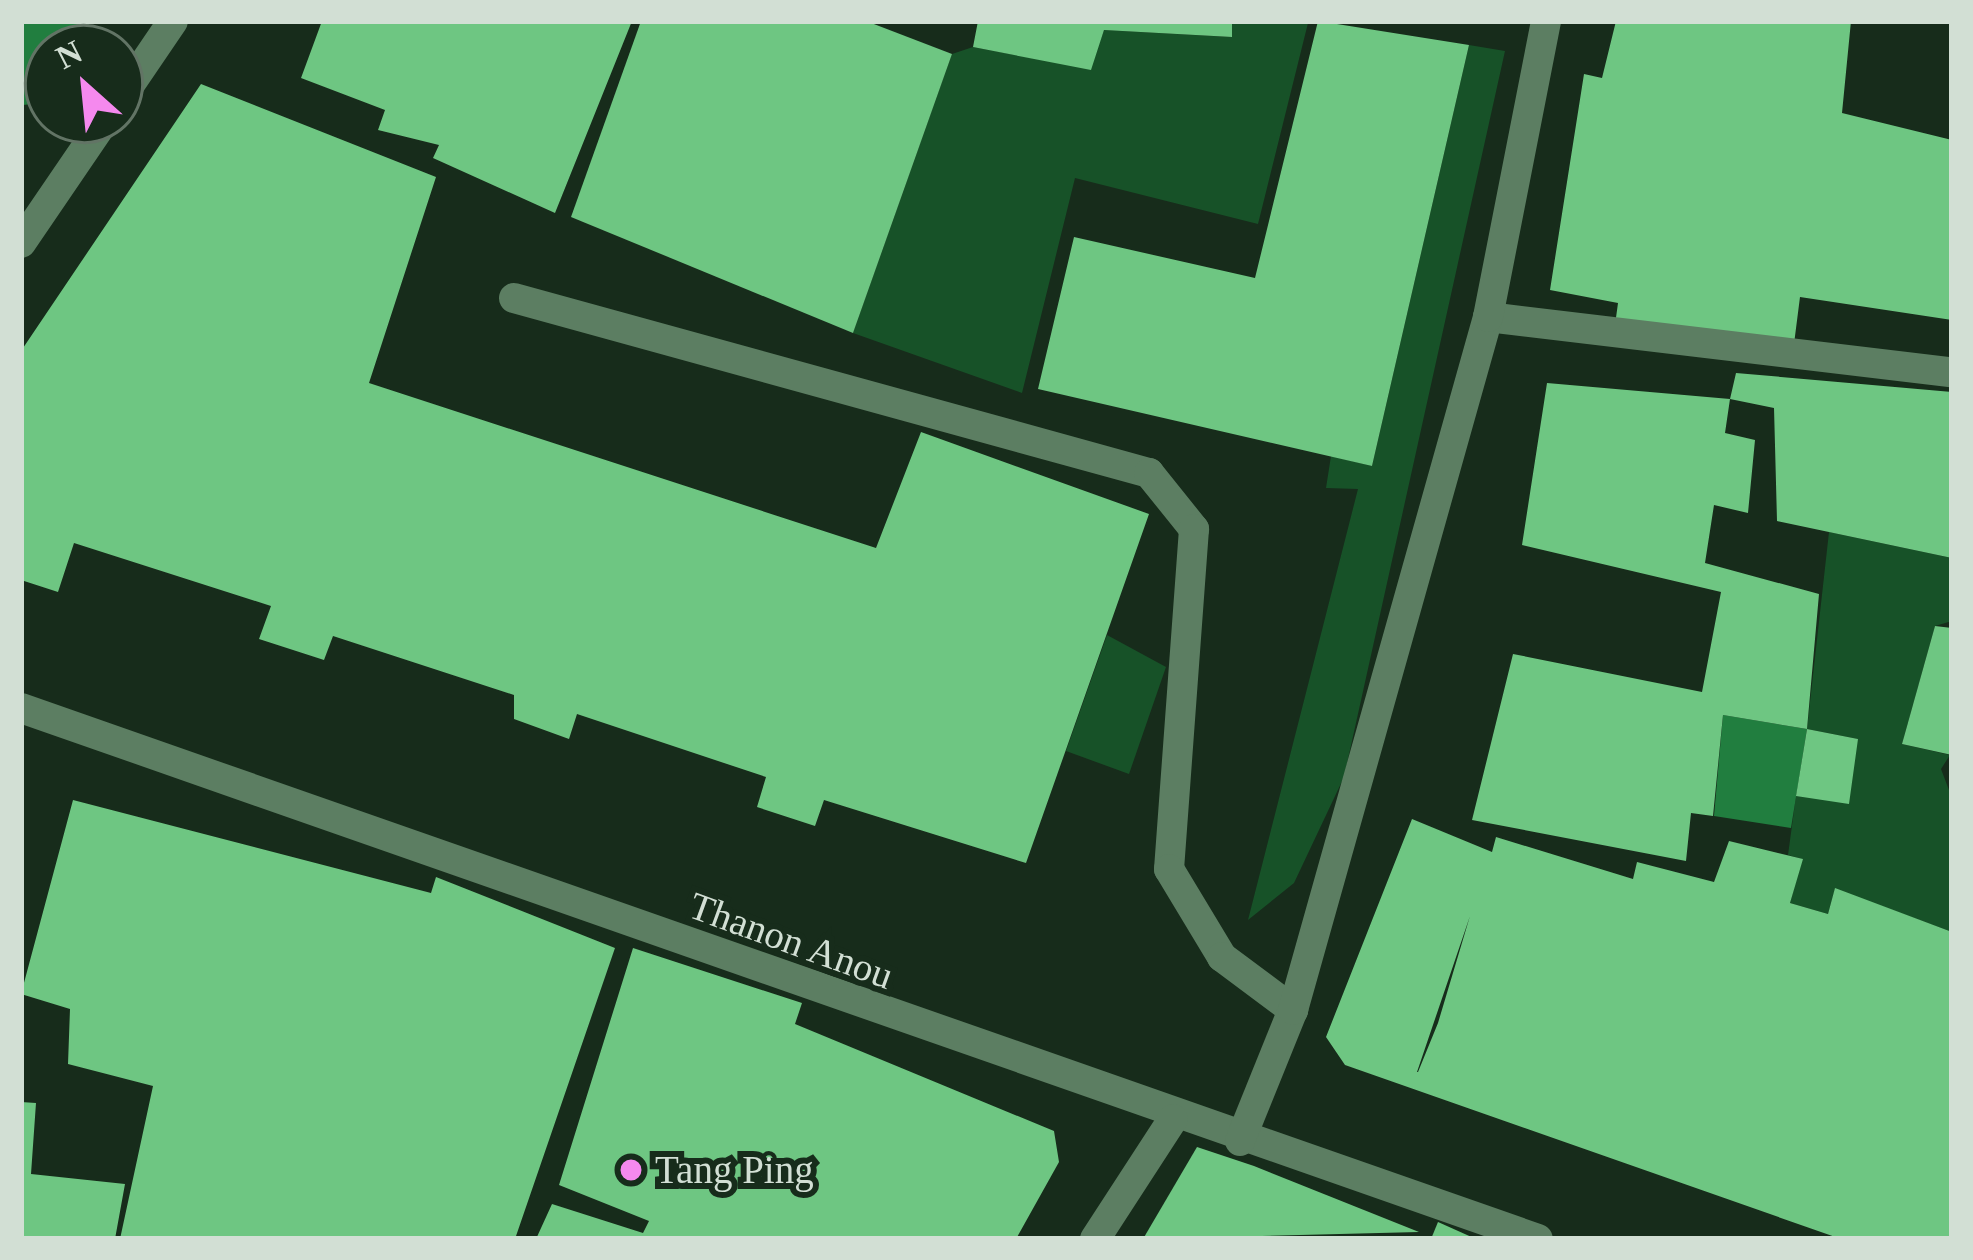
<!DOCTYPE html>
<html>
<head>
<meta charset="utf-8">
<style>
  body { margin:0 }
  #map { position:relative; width:1973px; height:1260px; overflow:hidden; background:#172c1b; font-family:"Times New Roman",serif }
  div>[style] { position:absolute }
  .green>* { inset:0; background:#175228 }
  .water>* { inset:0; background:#217e3f }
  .canal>* { height:75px; margin:-37.5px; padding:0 37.5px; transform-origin:37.5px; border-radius:37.5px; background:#217e3f }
  .building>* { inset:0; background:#6ec682 }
  .minor>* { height:30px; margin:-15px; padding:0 15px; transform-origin:15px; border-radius:15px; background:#5c7e62 }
  .dots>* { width:33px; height:33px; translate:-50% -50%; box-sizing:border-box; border:6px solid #172c1b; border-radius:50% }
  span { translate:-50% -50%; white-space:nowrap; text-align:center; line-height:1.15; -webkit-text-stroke:12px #172c1b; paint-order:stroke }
  .street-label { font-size:39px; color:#d2dfd4 }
  .poi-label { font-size:39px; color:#d2dfd4 }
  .left { translate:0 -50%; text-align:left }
  .frame { position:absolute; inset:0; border:24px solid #d2dfd4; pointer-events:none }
  .north { position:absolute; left:24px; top:24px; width:120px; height:120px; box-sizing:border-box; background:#172c1b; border:3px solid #627465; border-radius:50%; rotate:333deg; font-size:33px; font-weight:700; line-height:48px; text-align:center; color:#d2dfd4 }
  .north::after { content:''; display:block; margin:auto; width:42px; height:54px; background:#f589ee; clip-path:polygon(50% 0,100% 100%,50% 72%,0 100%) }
</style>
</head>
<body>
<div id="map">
  <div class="green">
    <div style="clip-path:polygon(1232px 21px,1308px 23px,1258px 224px,1075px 178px,1022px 393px,853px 333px,952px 54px,973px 47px,1090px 69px,1104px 30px,1231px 37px)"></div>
    <div style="clip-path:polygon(1469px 45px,1505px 51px,1344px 777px,1294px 883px,1248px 920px,1358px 489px,1326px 488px,1331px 456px,1372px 466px)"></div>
    <div style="clip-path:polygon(1829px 532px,1952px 558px,1952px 621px,1935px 626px,1902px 744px,1950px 755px,1941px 769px,1952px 798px,1952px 932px,1835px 889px,1828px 914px,1790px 903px,1802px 859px,1788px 855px,1796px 796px,1858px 739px,1807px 729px)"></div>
    <div style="clip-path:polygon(1107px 635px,1166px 667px,1129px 774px,1066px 751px)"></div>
  </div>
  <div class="water">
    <div style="clip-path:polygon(1723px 715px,1807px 729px,1791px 828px,1714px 816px)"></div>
  </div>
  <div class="canal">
    <div style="left:21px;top:67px;width:55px;rotate:-56.9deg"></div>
  </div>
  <div class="building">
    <div style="clip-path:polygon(322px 21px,632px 21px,555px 213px,433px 158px,439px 145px,378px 130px,385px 110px,301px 78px)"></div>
    <div style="clip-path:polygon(641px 21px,866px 21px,952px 54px,853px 333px,571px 217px)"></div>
    <div style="clip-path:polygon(978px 21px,1232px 21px,1232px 37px,1104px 30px,1091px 70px,973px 47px)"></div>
    <div style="clip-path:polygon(1318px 21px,1469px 45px,1372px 466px,1038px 389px,1074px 237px,1255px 278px)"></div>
    <div style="clip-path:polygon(1616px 21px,1851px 21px,1842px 113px,1952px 140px,1952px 320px,1800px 297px,1794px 344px,1615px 325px,1618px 303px,1550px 290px,1584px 74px,1602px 78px)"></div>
    <div style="clip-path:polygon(201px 84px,436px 177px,369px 383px,876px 548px,921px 432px,1149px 514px,1026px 863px,824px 800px,815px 826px,757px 807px,766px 777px,577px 714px,569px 739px,514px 719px,514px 695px,333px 636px,324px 660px,259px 639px,271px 606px,74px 543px,58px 592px,21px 580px,21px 351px)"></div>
    <div style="clip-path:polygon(1736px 373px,1952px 392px,1952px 558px,1777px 521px,1774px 408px,1730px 399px)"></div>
    <div style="clip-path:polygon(1547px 383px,1730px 399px,1725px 433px,1755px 440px,1748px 513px,1714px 505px,1705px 563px,1819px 594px,1807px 729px,1858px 739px,1849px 804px,1796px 796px,1807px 729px,1723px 715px,1713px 816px,1691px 813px,1686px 861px,1472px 820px,1513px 654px,1702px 692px,1721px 592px,1522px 545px)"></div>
    <div style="clip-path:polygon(1935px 626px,1952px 628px,1952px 755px,1902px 744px)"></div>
    <div style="clip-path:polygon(73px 800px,431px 893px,436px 877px,615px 948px,515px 1239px,120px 1239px,153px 1086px,68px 1064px,70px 1009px,21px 994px)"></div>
    <div style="clip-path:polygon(evenodd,1412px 819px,1492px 852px,1496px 837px,1633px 879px,1637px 862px,1714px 882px,1729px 841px,1803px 859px,1790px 903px,1828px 914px,1835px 888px,1952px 932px,1952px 1239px,1841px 1239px,1345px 1065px,1326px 1037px,1412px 819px,1470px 916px,1438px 1023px,1418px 1072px,1417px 1072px,1470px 916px)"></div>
    <div style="clip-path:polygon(633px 948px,802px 1003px,795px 1024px,1054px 1131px,1059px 1162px,1016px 1239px,536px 1239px,552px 1204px,643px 1233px,649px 1221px,559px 1185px)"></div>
    <div style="clip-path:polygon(21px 1102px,36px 1103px,31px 1174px,125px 1184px,115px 1239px,21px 1239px)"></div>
    <div style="clip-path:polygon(1197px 1147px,1254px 1166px,1419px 1232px,1143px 1239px)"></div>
    <div style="clip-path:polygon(1438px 1222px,1476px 1239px,1431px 1239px)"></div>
  </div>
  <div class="minor">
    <div style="left:120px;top:99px;width:94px;rotate:-55.8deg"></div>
    <div style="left:21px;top:243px;width:149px;rotate:-55.7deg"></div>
    <div style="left:514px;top:298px;width:659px;rotate:15.41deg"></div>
    <div style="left:1149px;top:473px;width:72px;rotate:51.2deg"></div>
    <div style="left:1194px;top:529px;width:341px;rotate:94.2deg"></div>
    <div style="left:1169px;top:869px;width:103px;rotate:58.9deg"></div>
    <div style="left:1222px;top:957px;width:89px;rotate:36.7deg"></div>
    <div style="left:1488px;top:317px;width:467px;rotate:6.8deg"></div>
    <div style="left:21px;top:708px;width:1607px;rotate:19.29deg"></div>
    <div style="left:1240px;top:1141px;width:141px;rotate:-68deg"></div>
    <div style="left:1293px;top:1010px;width:720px;rotate:-74.28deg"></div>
    <div style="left:1488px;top:317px;width:302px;rotate:-78.9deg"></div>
    <div style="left:1095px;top:1239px;width:143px;rotate:-57deg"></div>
  </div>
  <div class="dots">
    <div style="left:631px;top:1170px;background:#f589ee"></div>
  </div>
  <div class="street-label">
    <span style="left:791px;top:941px;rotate:20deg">Thanon Anou</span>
  </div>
  <div class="poi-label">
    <span class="left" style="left:655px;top:1170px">Tang Ping</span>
  </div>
  <div class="frame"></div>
  <div class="north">N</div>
</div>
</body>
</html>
